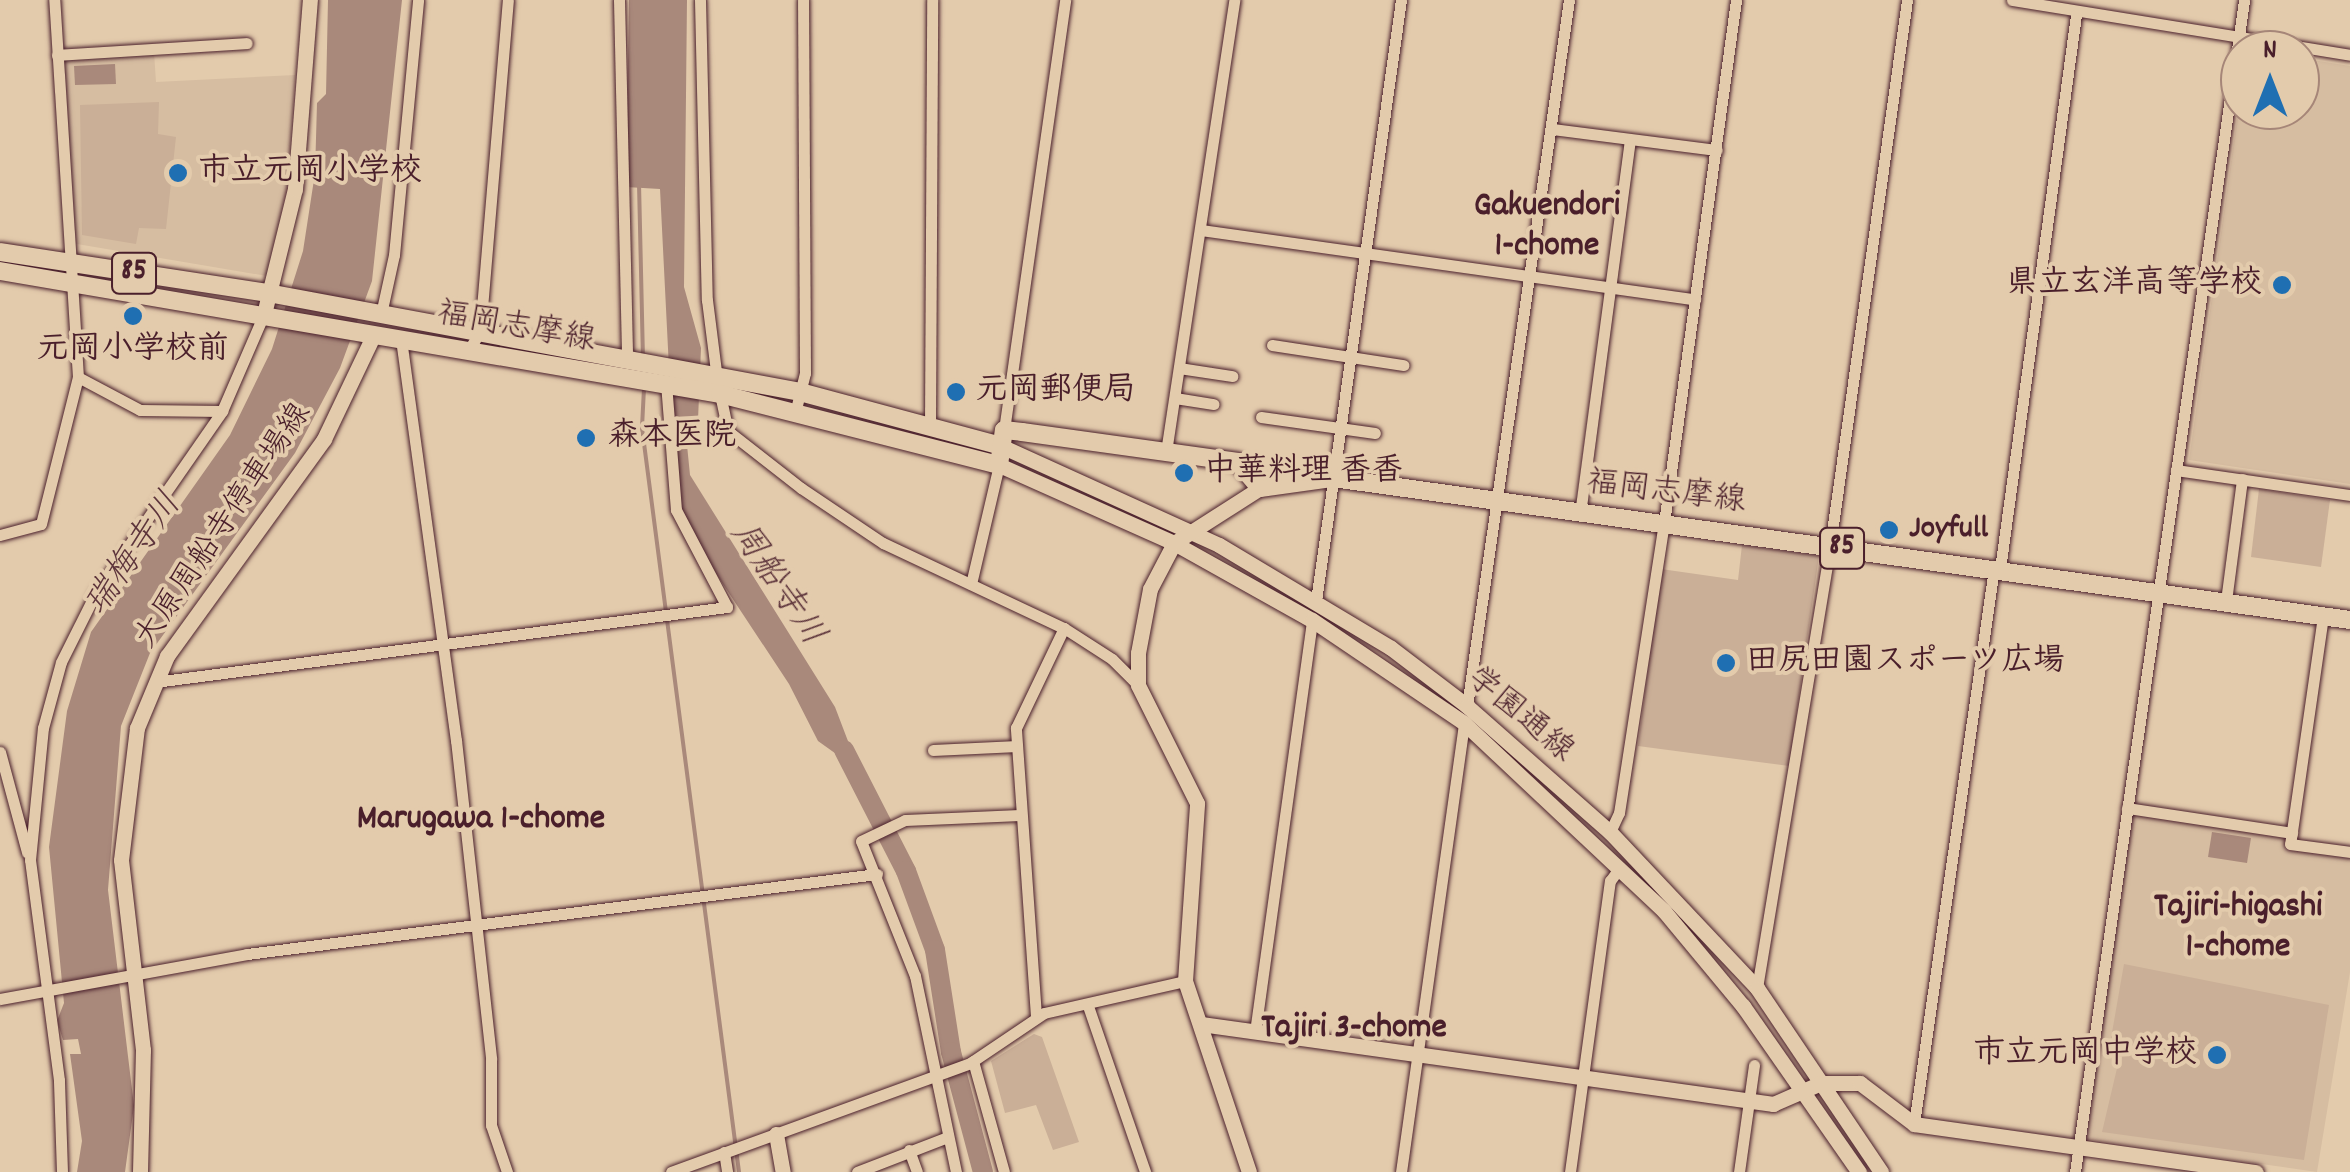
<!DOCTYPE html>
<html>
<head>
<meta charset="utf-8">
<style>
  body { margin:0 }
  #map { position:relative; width:2350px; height:1172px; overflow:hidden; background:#e3cbac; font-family:Dekko,"Klee One",sans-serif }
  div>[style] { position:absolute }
  .built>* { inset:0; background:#d6bda1 }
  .green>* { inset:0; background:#caaf97 }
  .water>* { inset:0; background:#a9897b }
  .stream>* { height:4px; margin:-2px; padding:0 2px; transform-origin:2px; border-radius:2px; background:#a9897b }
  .river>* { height:20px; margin:-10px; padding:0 10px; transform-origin:10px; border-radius:10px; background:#a9897b }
  .roads { filter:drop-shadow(0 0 2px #4a1f2b) drop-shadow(0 0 2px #4a1f2b) }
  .street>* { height:11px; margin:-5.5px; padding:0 5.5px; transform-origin:5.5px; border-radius:5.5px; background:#e3cbac }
  .secondary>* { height:15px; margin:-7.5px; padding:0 7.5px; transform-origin:7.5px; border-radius:7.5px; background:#e3cbac }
  .primary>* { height:18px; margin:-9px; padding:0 9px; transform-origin:9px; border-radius:9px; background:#e3cbac }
  .dots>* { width:28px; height:28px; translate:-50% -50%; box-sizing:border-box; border:5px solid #e3cbac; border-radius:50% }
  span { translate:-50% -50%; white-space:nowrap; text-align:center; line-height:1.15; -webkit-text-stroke:8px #e3cbac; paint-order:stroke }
  .shield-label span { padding:2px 8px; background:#e3cbac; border:2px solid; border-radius:8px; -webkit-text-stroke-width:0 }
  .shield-label { font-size:30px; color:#4a1f2b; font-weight:700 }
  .poi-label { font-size:32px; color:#4a1f2b; font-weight:700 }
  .left { translate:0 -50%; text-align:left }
  .right { translate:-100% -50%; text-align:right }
  .street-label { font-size:32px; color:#4a1f2b }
  .neighbourhood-label { font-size:35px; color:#4a1f2b; font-weight:700 }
  .water-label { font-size:35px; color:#5d343b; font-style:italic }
  .north { position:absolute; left:2220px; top:30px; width:100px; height:100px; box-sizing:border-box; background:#e3cbac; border:2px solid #a68678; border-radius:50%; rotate:0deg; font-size:28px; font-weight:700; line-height:40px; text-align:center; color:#4a1f2b }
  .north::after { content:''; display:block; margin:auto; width:35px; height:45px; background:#1f6fb2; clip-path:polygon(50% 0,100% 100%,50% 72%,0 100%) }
</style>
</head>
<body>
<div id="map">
  <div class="built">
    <div style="clip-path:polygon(154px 52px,156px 82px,295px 75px,287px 189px,267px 276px,71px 243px,63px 57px)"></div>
    <div style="clip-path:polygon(2300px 58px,2350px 66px,2350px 484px,2189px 460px,2240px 98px,2240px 110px,2300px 110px)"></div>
    <div style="clip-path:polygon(2131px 813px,2286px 835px,2285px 849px,2350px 857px,2350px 972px,2317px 1172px,2086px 1139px)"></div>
  </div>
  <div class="green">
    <div style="clip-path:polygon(159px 102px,158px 134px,176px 137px,166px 229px,139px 228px,136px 244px,82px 235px,80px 105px)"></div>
    <div style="clip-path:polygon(2259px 489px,2330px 500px,2321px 567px,2251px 557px)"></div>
    <div style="clip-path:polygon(1742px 545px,1819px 556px,1789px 766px,1638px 746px,1661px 569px,1738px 580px)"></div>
    <div style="clip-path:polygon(2124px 964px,2329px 1005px,2304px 1160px,2102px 1132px,2122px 1047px,2110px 1044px)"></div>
    <div style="clip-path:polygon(1034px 1034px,1042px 1037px,1079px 1142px,1053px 1150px,1036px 1105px,1005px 1113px,991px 1061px)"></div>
  </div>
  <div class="water">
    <div style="clip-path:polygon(328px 0,402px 0,372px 281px,340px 368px,295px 453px,150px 653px,121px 726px,108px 890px,134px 1106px,125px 1172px,77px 1172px,82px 1141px,70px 1054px,81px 1054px,78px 1039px,63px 1040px,57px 1021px,64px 1003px,49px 847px,67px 711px,91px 632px,230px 435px,272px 349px,303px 251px,315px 173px,317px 103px,326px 94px)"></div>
    <div style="clip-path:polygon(629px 0,687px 0,684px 287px,701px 348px,698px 420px,686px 435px,690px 475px,835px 707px,859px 770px,851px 779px,839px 756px,818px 741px,789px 684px,684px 525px,675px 488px,660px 189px,626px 187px)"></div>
    <div style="clip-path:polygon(115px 64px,116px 84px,75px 85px,74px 66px)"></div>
    <div style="clip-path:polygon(2212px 832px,2251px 838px,2247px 863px,2208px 857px)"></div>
  </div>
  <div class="stream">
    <div style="left:639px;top:183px;width:176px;rotate:88.7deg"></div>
    <div style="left:644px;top:388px;width:40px;rotate:92.9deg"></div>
    <div style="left:642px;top:428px;width:750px;rotate:82.57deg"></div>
  </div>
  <div class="river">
    <div style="left:844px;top:750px;width:136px;rotate:62.9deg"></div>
    <div style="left:906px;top:871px;width:84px;rotate:69.8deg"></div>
    <div style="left:935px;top:950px;width:103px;rotate:81.1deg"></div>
    <div style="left:951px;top:1052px;width:124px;rotate:75.1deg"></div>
  </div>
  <div class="roads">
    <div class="street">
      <div style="left:619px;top:0;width:362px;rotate:88.7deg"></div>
      <div style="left:700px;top:0;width:300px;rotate:88.7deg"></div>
      <div style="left:707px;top:300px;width:80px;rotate:82.8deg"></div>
      <div style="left:2012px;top:0;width:342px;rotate:9.2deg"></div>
      <div style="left:57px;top:55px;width:190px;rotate:-3.6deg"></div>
      <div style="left:1552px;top:129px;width:166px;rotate:7.3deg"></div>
      <div style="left:1201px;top:230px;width:499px;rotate:8deg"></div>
      <div style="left:381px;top:314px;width:60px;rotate:-77.6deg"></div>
      <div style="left:394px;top:255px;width:256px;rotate:-84.6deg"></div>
      <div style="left:401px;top:339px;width:405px;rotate:82.2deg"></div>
      <div style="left:456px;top:740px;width:321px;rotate:83.7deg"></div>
      <div style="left:491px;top:1059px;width:66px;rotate:90deg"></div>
      <div style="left:491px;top:1125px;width:50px;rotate:71.2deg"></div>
      <div style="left:1272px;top:345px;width:133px;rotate:8.7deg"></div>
      <div style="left:468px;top:351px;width:22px;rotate:-58deg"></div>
      <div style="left:480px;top:332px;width:333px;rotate:-85.2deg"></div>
      <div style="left:1179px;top:368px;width:54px;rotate:8.6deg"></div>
      <div style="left:78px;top:377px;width:70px;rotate:28deg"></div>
      <div style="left:140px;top:410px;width:82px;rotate:0.7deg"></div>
      <div style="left:720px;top:394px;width:38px;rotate:78deg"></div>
      <div style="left:728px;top:431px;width:93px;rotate:38deg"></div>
      <div style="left:801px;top:488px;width:99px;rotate:33.9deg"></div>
      <div style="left:883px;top:543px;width:200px;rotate:25.2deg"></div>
      <div style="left:1064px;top:628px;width:57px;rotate:32.9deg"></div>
      <div style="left:1112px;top:659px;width:37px;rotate:45deg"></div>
      <div style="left:1175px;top:398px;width:39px;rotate:9deg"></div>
      <div style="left:796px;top:409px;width:37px;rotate:-76deg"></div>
      <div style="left:805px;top:373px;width:373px;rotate:-90.3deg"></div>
      <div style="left:1261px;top:417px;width:115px;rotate:8deg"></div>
      <div style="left:930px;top:426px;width:426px;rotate:-89.7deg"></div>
      <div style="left:1004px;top:430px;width:434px;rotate:-81.9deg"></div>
      <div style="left:1166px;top:452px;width:457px;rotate:-81.4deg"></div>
      <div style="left:2176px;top:470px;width:176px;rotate:8.2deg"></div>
      <div style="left:1580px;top:514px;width:377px;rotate:-82.4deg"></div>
      <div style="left:0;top:535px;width:42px;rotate:-15deg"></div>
      <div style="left:41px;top:524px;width:152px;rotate:-75.9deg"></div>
      <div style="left:78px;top:377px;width:378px;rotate:-93.6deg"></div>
      <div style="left:2000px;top:569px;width:559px;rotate:-82.19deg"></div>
      <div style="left:971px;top:584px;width:122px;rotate:-76.8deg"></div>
      <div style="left:1316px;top:601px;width:607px;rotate:-81.95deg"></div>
      <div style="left:2226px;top:601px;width:123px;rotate:-82.5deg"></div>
      <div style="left:2323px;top:616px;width:230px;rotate:98.2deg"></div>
      <div style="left:2290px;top:844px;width:61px;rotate:7.6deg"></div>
      <div style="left:155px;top:682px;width:577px;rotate:-7.47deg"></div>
      <div style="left:727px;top:607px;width:110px;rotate:-117.7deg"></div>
      <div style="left:676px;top:510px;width:126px;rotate:-94.5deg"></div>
      <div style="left:1467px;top:706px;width:713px;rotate:-81.78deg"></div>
      <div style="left:933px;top:750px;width:84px;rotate:-2.7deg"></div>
      <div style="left:0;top:752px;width:104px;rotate:74.9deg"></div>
      <div style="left:2127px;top:808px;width:167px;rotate:8.6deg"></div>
      <div style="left:1610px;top:832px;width:21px;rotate:-65deg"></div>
      <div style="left:1619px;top:813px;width:293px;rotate:-81.2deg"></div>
      <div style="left:1664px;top:523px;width:528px;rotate:-82.16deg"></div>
      <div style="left:1757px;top:988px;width:448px;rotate:-80.6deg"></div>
      <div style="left:1830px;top:546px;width:551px;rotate:-81.97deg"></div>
      <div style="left:0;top:999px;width:251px;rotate:-10.3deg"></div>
      <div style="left:247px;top:954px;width:635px;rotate:-7.24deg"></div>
      <div style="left:1088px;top:1006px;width:176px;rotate:71deg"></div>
      <div style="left:1036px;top:1016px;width:289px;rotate:-94deg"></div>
      <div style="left:1016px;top:728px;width:111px;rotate:-64.4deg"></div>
      <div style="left:1255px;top:1032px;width:416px;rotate:-82.1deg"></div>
      <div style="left:973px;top:1061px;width:115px;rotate:74.4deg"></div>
      <div style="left:1914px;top:1124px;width:562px;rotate:-81.81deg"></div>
      <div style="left:909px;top:1150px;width:23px;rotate:70deg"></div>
      <div style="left:724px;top:1152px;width:20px;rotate:81deg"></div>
      <div style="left:62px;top:1172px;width:92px;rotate:-91.9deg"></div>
      <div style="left:59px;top:1080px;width:222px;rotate:-97.5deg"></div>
      <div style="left:30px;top:860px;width:133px;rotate:-84.4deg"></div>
      <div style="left:43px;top:728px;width:68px;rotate:-74.7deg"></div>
      <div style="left:61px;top:662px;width:76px;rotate:-63.4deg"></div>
      <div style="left:95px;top:594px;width:223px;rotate:-55.2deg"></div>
      <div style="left:222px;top:411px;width:106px;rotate:-66.6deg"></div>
      <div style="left:671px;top:1172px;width:318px;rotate:-20deg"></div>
      <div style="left:970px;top:1063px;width:89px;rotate:-34deg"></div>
      <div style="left:1044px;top:1013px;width:145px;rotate:-12.8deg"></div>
      <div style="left:857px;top:1172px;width:94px;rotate:-21.1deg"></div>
      <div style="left:956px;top:1172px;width:200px;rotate:-101.8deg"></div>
      <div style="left:915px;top:976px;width:145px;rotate:-111.8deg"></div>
      <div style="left:861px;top:841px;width:49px;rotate:-25.5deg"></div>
      <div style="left:905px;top:820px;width:115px;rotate:-2.5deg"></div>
      <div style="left:1401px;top:1172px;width:453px;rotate:-82deg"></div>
      <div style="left:1570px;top:1172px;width:294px;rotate:-82.2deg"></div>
      <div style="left:1610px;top:881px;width:17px;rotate:-54deg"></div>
      <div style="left:1739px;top:1172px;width:108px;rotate:-82deg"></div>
      <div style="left:2075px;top:1172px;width:1184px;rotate:-81.79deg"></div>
    </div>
    <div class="secondary">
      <div style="left:264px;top:314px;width:129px;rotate:-76.1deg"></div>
      <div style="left:295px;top:189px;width:190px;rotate:-85.5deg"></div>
      <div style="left:1001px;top:446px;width:239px;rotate:24.4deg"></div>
      <div style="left:1219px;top:545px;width:200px;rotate:30.9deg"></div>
      <div style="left:1391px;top:648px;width:96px;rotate:37.3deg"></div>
      <div style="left:1467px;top:706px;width:191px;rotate:41.4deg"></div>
      <div style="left:1610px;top:832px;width:214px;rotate:46.7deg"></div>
      <div style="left:1757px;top:988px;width:222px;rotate:56deg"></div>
      <div style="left:999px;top:465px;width:192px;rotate:24deg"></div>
      <div style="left:1174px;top:543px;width:158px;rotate:29.2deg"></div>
      <div style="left:1312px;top:620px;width:184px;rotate:34.1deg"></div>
      <div style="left:1464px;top:723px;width:274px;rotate:43.2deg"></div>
      <div style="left:1664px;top:911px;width:124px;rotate:50.3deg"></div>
      <div style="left:1743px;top:1006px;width:203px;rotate:55.1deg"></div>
      <div style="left:1201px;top:1024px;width:578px;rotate:7.96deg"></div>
      <div style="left:1773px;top:1104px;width:52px;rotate:-23.6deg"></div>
      <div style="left:1821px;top:1083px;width:39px"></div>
      <div style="left:1860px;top:1083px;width:68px;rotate:37.2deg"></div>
      <div style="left:1914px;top:1124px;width:345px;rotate:8deg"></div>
      <div style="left:776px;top:1134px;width:39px;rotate:80deg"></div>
      <div style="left:140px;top:1172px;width:122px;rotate:-88.6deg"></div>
      <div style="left:143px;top:1050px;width:191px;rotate:-96.6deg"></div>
      <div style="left:121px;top:860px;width:133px;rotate:-83.1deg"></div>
      <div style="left:137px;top:728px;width:78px;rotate:-67.4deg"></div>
      <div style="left:167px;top:656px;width:268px;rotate:-54.1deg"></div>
      <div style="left:324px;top:439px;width:116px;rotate:-64.5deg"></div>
      <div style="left:1249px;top:1172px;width:201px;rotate:-108.5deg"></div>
      <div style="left:1185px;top:981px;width:178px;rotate:-86.1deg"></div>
      <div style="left:1197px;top:803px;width:132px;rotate:-116.6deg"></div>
      <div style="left:1138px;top:685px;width:32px;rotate:-90deg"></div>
      <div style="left:1138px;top:653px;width:65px;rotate:-79.4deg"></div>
      <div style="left:1150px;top:589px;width:52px;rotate:-62.4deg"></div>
      <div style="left:1174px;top:543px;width:102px;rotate:-32.6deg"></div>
    </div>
    <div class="primary">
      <div style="left:0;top:252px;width:271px;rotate:8.7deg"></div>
      <div style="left:268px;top:293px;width:541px;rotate:10.54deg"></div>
      <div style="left:800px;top:392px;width:208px;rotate:15deg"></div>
      <div style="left:0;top:271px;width:730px;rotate:9.69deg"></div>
      <div style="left:720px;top:394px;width:288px;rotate:14.3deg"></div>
      <div style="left:999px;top:465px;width:35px;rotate:-82deg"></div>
      <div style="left:1004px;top:430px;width:18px;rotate:6deg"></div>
      <div style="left:1022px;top:432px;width:218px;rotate:7.9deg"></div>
      <div style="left:1238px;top:462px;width:34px;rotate:50deg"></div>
      <div style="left:1260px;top:488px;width:74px;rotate:-7.8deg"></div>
      <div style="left:1333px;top:478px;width:1027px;rotate:7.95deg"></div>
    </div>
  </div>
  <div class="dots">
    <div style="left:178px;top:173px;background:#1f6fb2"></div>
    <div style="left:2282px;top:285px;background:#1f6fb2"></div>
    <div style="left:133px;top:316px;background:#1f6fb2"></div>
    <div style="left:956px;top:392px;background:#1f6fb2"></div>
    <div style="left:586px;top:438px;background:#1f6fb2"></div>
    <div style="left:1184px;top:473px;background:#1f6fb2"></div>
    <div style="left:1889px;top:530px;background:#1f6fb2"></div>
    <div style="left:1726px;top:663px;background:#1f6fb2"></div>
    <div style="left:2217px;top:1055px;background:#1f6fb2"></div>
  </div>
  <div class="shield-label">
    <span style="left:134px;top:273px">85</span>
    <span style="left:1842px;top:548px">85</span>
  </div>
  <div class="poi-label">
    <span class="left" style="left:198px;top:173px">市立元岡小学校</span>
    <span class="right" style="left:2262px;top:285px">県立玄洋高等学校</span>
    <span style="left:133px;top:351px">元岡小学校前</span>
    <span class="left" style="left:976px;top:392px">元岡郵便局</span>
    <span class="left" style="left:608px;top:438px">森本医院</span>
    <span class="left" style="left:1204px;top:473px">中華料理 香香</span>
    <span class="left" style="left:1909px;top:530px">Joyfull</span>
    <span class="left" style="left:1746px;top:663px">田尻田園スポーツ広場</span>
    <span class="right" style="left:2197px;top:1055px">市立元岡中学校</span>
  </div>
  <div class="street-label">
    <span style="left:516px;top:329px;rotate:10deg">福岡志摩線</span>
    <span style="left:1666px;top:494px;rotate:7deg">福岡志摩線</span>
    <span style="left:225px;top:527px;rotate:-56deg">大原周船寺停車場線</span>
    <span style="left:1519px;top:716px;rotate:40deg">学園通線</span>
  </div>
  <div class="neighbourhood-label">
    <span style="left:1547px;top:227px">Gakuendori<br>1-chome</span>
    <span style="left:481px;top:820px">Marugawa 1-chome</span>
    <span style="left:2238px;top:928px">Tajiri-higashi<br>1-chome</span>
    <span style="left:1354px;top:1029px">Tajiri 3-chome</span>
  </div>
  <div class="water-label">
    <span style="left:135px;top:555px;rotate:-55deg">瑞梅寺川</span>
    <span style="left:776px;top:585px;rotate:56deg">周船寺川</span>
  </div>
  <div class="north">N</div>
</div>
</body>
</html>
